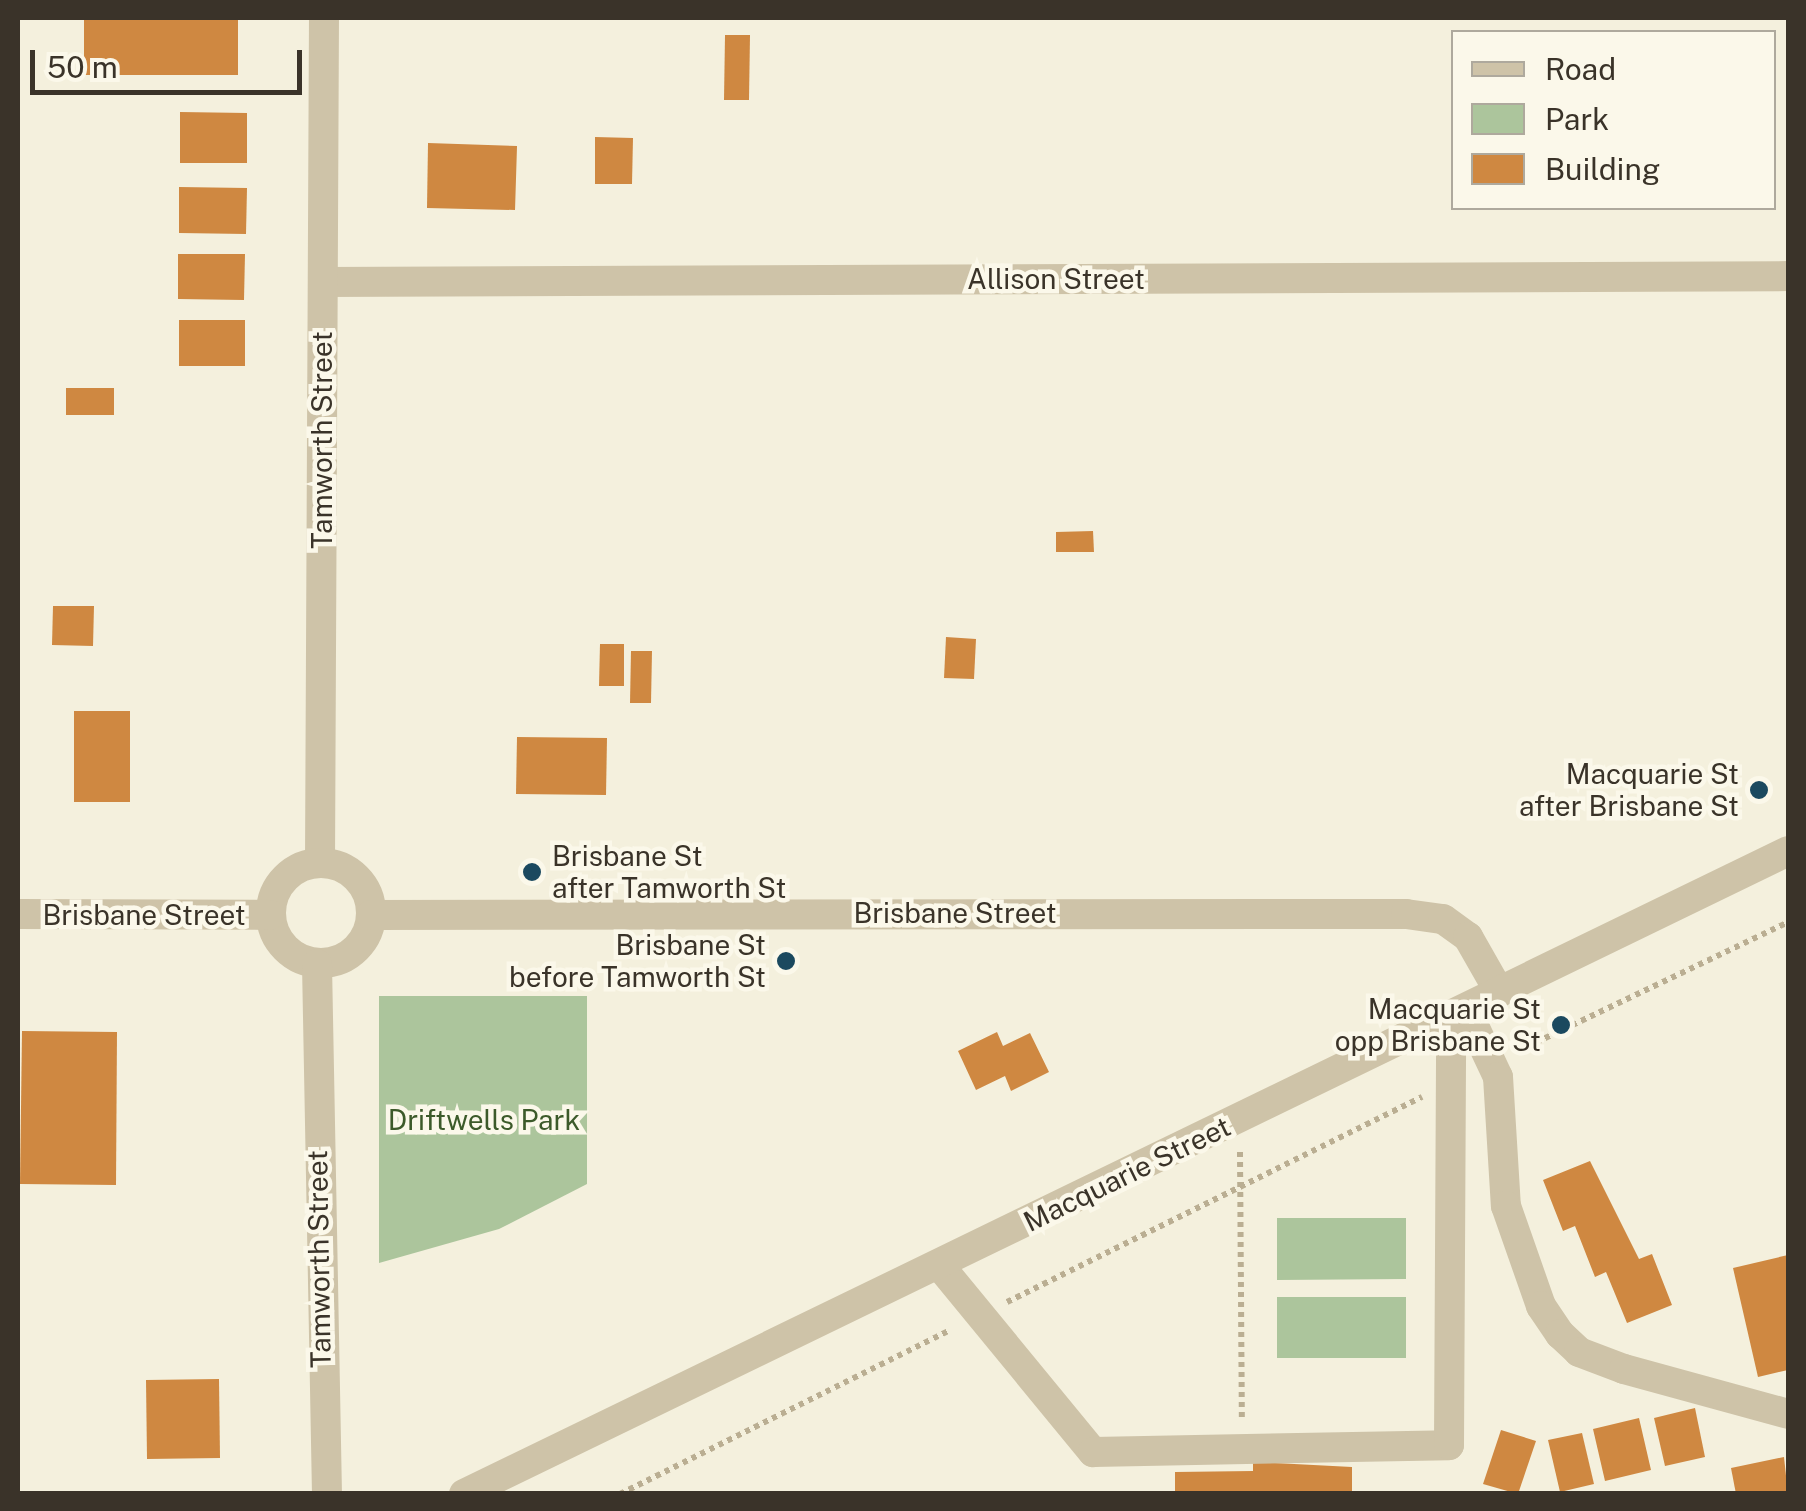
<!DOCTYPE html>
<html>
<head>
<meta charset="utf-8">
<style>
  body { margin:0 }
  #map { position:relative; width:1806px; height:1511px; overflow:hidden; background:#f4f0dd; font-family:"Public Sans",sans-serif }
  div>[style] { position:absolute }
  .green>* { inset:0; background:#acc59c }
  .building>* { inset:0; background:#cf8841 }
  .path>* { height:6px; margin-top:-3px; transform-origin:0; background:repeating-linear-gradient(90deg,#baae92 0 5px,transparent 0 10px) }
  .minor>* { height:30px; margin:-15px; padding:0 15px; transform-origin:15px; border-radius:15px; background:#cec3a8 }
  .minor>.ring { margin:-15px; padding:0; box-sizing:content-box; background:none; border:30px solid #cec3a8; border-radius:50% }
  .dots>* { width:28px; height:28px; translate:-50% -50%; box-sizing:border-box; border:5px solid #fbf8ea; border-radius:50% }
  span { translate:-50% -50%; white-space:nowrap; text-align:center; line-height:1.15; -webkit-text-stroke:9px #fbf8ea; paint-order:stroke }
  .street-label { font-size:28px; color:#3a3329 }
  .poi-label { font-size:28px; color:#3a3329 }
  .right { translate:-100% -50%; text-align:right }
  .left { translate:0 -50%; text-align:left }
  .park-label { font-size:28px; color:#3c5a2a }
  .frame { position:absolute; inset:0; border:20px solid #3a3329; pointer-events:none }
  .legend { position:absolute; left:1451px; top:30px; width:325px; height:180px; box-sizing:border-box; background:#fbf8ea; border:2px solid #aea99d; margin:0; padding:12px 18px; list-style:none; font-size:30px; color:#3a3329 }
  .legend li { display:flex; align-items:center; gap:20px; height:50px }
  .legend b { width:50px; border:2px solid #aea99d }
  .scale { position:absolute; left:30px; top:50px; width:272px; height:45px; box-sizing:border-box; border:5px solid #3a3329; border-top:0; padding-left:12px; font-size:30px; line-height:35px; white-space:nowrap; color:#3a3329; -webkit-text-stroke:8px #fbf8ea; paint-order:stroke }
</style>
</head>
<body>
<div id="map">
  <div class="green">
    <div style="clip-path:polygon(379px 996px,587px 996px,587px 1184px,499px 1229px,379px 1263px)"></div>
    <div style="clip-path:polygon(1277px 1218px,1406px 1218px,1406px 1279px,1277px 1280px)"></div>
    <div style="clip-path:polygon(1277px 1297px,1406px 1297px,1406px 1358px,1277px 1358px)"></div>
  </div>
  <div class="building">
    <div style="clip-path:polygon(238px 18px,238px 75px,84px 75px,84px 20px)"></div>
    <div style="clip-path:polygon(725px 35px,750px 35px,749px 100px,724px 100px)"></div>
    <div style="clip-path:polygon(180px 112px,247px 113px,247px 163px,180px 163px)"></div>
    <div style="clip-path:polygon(595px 137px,633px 138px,632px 184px,595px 184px)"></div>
    <div style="clip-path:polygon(428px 143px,517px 146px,515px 210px,427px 208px)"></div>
    <div style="clip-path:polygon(179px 187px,247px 188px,246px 234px,179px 233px)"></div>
    <div style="clip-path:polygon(178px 254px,245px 254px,244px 300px,178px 299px)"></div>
    <div style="clip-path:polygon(179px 320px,245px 320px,245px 366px,179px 366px)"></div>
    <div style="clip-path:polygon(66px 388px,114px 388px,114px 415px,66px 415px)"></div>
    <div style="clip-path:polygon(1093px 531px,1094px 552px,1056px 552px,1056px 532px)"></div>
    <div style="clip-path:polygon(53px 606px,94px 606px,93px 646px,52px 645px)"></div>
    <div style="clip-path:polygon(946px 637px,976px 639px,974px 679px,944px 678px)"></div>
    <div style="clip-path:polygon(600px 644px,624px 644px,624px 686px,599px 686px)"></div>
    <div style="clip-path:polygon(631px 651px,652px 651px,651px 703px,630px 703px)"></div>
    <div style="clip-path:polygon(74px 711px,130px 711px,130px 802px,74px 802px)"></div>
    <div style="clip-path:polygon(517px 737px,607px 738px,606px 795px,516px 794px)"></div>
    <div style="clip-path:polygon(22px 1031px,117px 1032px,116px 1185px,20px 1184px)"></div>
    <div style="clip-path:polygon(997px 1032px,1003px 1046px,1030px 1033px,1049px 1072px,1011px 1091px,1005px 1076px,976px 1090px,958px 1051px)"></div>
    <div style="clip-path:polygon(1590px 1161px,1639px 1259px,1652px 1254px,1672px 1305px,1627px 1323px,1606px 1272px,1595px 1277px,1575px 1226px,1563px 1231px,1543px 1180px)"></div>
    <div style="clip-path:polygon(1788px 1255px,1788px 1370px,1758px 1377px,1733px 1268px)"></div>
    <div style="clip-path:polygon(219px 1379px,220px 1458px,147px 1459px,146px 1380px)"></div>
    <div style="clip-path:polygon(1695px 1408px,1705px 1457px,1665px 1466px,1654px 1418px)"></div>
    <div style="clip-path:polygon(1639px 1418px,1651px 1470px,1605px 1481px,1593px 1429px)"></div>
    <div style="clip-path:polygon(1501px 1430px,1536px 1441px,1518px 1494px,1483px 1484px)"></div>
    <div style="clip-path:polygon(1582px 1433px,1594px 1484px,1560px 1492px,1548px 1440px)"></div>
    <div style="clip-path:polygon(1784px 1457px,1788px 1494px,1736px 1494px,1731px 1468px)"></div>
    <div style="clip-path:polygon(1253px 1462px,1352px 1467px,1352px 1494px,1175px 1494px,1175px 1472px,1253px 1471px)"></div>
  </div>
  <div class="path">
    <div style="left:1518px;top:1051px;width:299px;rotate:-25.5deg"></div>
    <div style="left:1240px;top:1152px;width:267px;rotate:89.6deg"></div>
    <div style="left:1007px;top:1302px;width:463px;rotate:-26.3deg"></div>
    <div style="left:620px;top:1494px;width:369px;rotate:-26.4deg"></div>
  </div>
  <div class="minor">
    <div style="left:323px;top:282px;width:1465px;rotate:-0.23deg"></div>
    <div style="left:320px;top:863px;width:845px;rotate:-89.73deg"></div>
    <div class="ring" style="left:271px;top:863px;width:70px;height:70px"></div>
    <div style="left:18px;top:914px;width:252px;rotate:0.2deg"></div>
    <div style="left:371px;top:915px;width:1035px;rotate:-0.06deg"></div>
    <div style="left:1406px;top:914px;width:37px;rotate:8deg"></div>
    <div style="left:1443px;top:919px;width:31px;rotate:36deg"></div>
    <div style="left:1468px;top:937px;width:64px;rotate:60.3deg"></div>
    <div style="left:317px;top:964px;width:530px;rotate:88.92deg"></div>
    <div style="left:1466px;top:1009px;width:75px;rotate:64.8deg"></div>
    <div style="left:1498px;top:1077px;width:129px;rotate:86.5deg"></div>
    <div style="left:1506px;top:1206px;width:106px;rotate:70.7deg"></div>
    <div style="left:1541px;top:1306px;width:34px;rotate:56deg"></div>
    <div style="left:1560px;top:1334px;width:26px;rotate:43deg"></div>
    <div style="left:1579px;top:1352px;width:48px;rotate:20.7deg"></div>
    <div style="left:1624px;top:1369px;width:170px;rotate:15.3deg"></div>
    <div style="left:940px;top:1266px;width:241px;rotate:50.6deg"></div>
    <div style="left:1093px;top:1452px;width:356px;rotate:-1.1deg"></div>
    <div style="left:1449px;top:1445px;width:428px;rotate:-89.7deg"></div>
    <div style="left:464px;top:1494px;width:1472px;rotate:-25.9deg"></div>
  </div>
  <div class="dots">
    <div style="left:1759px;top:790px;background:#1b495f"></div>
    <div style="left:532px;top:872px;background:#1b495f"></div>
    <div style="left:786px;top:961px;background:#1b495f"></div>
    <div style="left:1561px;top:1025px;background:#1b495f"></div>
  </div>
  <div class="street-label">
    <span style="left:1056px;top:279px">Allison Street</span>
    <span style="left:322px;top:440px;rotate:-90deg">Tamworth Street</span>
    <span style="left:955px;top:913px">Brisbane Street</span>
    <span style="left:144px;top:915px">Brisbane Street</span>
    <span style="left:1127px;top:1174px;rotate:-26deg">Macquarie Street</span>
    <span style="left:319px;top:1259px;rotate:-91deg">Tamworth Street</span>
  </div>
  <div class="poi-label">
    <span class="right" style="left:1739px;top:790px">Macquarie St<br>after Brisbane St</span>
    <span class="left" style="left:552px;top:872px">Brisbane St<br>after Tamworth St</span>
    <span class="right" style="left:766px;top:961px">Brisbane St<br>before Tamworth St</span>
    <span class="right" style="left:1541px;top:1025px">Macquarie St<br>opp Brisbane St</span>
  </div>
  <div class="park-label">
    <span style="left:484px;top:1120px">Driftwells Park</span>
  </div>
  <div class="frame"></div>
  <ul class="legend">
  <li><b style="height:12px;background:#cec3a8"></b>Road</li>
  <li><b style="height:28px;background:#acc59c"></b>Park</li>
  <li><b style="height:28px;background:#cf8841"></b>Building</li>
  </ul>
  <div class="scale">50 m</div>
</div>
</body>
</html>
